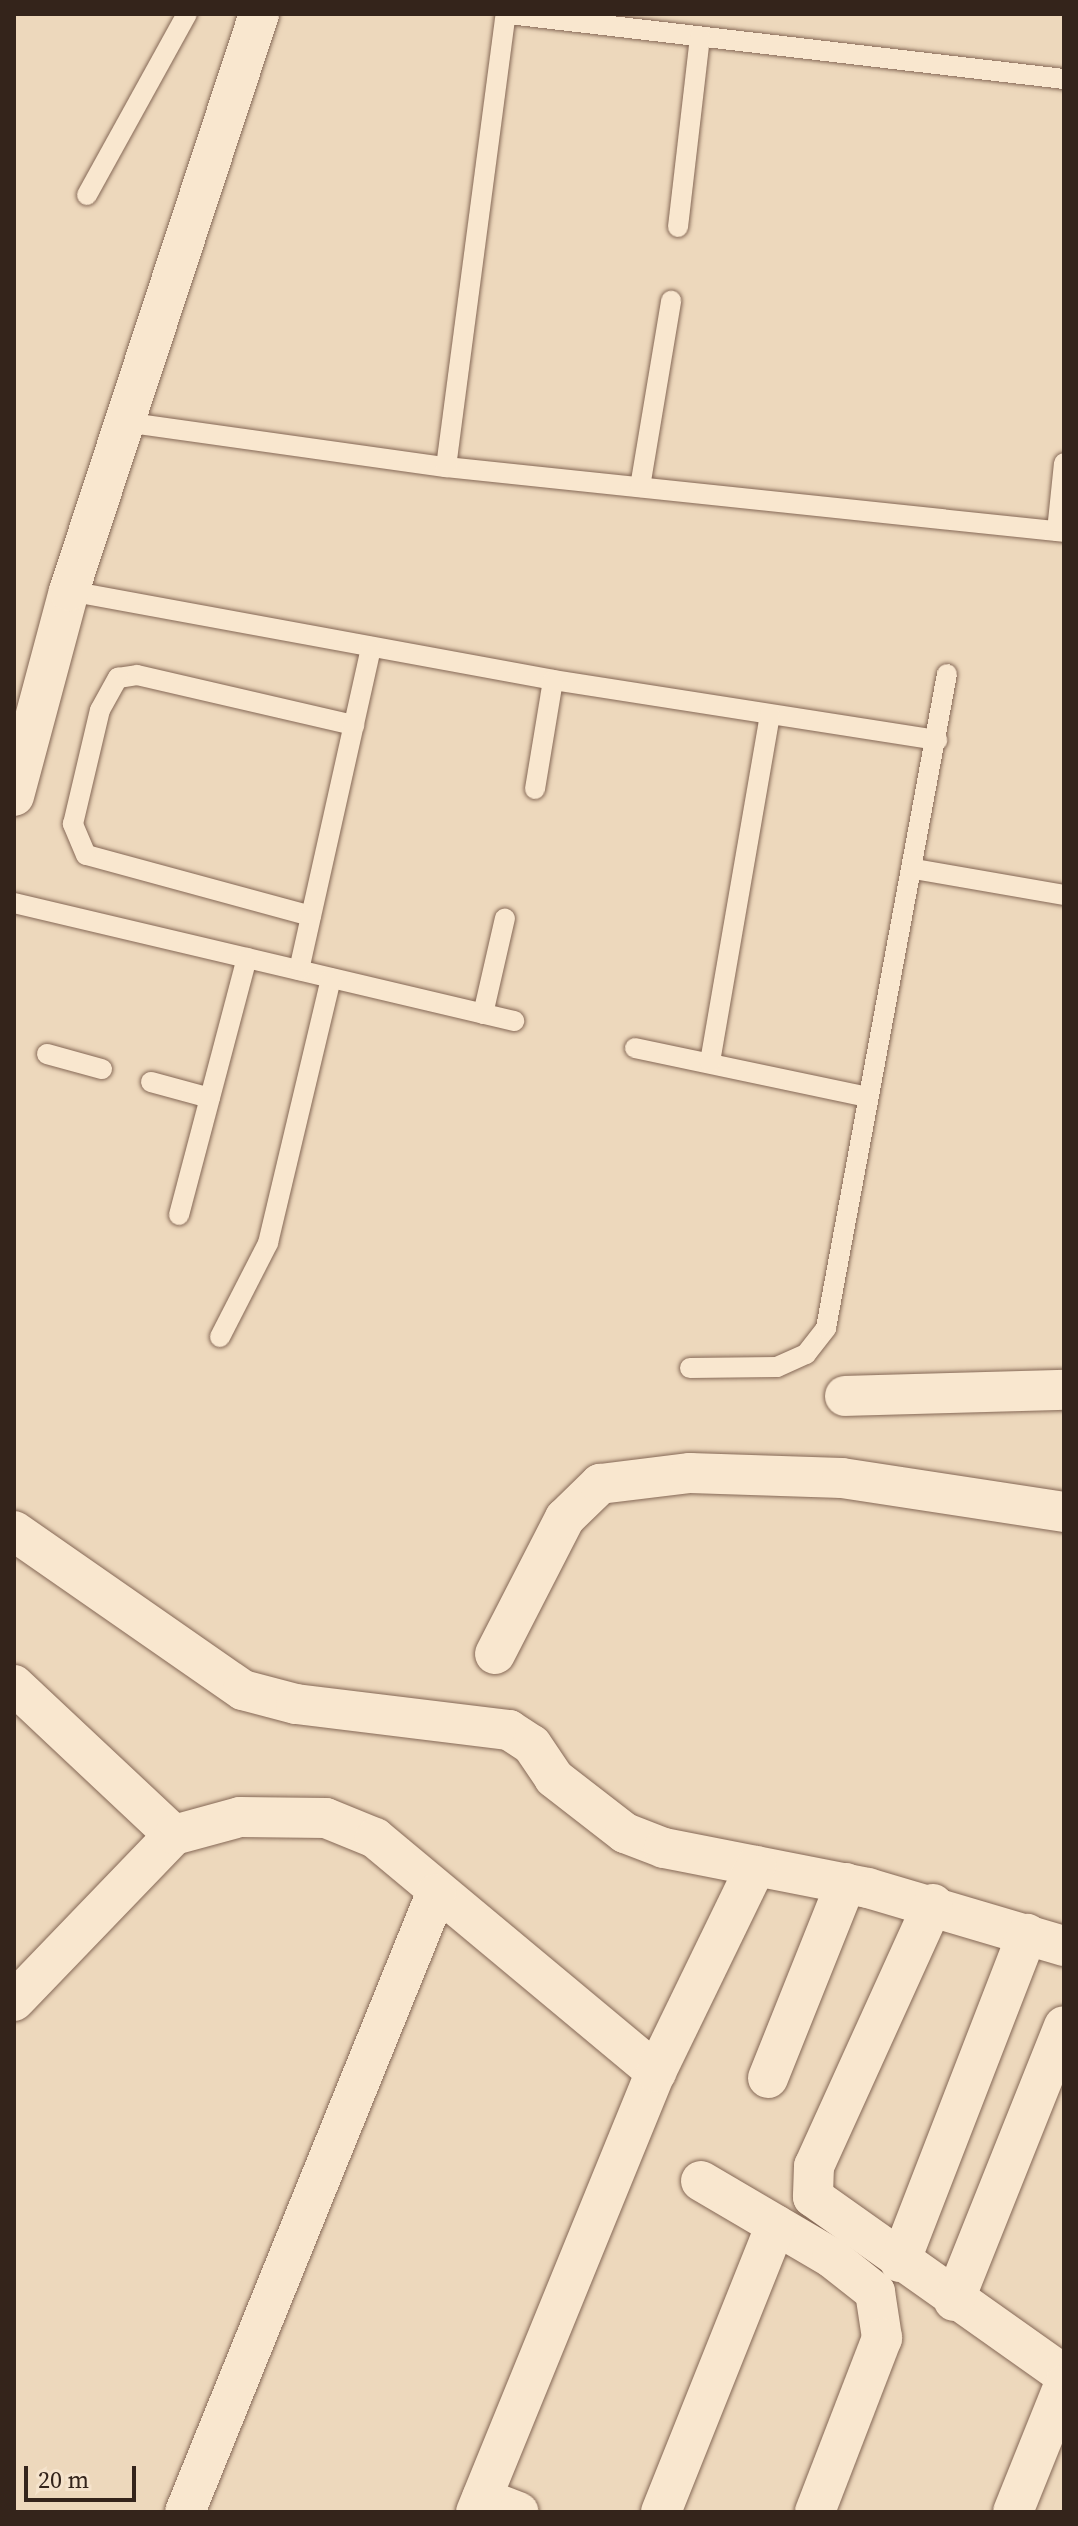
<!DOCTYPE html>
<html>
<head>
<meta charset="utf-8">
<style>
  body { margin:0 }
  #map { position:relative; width:1078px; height:2526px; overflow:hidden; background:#edd8bc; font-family:"Source Serif 4",serif }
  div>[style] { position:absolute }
  .roads { filter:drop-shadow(0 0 2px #856856) drop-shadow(0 0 2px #856856) }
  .lane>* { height:20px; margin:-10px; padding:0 10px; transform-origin:10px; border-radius:10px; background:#f9e7cf }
  .street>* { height:40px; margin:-20px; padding:0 20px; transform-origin:20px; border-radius:20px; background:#f9e7cf }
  span { translate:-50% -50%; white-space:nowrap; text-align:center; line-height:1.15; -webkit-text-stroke:8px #f5e3cc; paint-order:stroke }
  .frame { position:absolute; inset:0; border:16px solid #34241b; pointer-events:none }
  .scale { position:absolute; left:24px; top:2466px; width:112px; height:36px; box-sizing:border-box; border:4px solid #34241b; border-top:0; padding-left:10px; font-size:24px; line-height:28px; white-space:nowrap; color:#34241b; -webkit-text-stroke:6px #f5e3cc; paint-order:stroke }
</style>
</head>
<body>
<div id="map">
  <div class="roads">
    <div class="lane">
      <div style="left:509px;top:14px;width:559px;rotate:6.68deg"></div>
      <div style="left:87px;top:195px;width:207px;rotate:-61.1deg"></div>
      <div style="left:678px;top:227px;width:191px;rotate:-83.4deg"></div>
      <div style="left:124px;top:422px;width:325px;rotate:8deg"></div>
      <div style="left:446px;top:467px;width:621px;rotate:6deg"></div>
      <div style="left:446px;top:467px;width:457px;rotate:-82.5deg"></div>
      <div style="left:640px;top:487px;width:189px;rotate:-80.5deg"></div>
      <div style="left:1057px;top:531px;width:68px;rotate:-84.1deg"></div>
      <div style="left:69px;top:591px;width:492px;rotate:10.4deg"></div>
      <div style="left:553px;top:680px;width:389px;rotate:8.9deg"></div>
      <div style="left:535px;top:789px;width:110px;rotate:-80.6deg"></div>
      <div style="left:915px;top:869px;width:151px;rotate:9.9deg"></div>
      <div style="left:14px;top:903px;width:514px;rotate:13.28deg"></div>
      <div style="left:311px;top:916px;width:233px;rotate:-164.8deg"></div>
      <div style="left:86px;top:855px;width:34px;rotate:-113deg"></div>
      <div style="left:73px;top:824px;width:117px;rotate:-76.7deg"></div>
      <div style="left:100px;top:710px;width:37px;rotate:-61deg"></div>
      <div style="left:118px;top:678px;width:19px;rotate:-9deg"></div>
      <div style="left:137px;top:675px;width:223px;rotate:13deg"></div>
      <div style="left:299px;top:970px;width:331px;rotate:-77.4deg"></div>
      <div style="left:483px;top:1014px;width:98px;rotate:-77.1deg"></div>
      <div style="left:635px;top:1048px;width:238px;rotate:11.9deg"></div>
      <div style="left:47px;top:1054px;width:57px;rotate:15.3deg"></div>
      <div style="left:710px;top:1062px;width:352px;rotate:-80.2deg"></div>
      <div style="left:151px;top:1082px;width:61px;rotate:15.2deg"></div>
      <div style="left:179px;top:1215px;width:266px;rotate:-75.2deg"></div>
      <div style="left:220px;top:1337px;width:106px;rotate:-62.9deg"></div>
      <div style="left:268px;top:1243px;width:272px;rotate:-76.6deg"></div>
      <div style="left:690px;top:1368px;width:87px;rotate:-0.7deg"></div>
      <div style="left:777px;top:1367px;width:32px;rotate:-24deg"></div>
      <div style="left:806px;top:1354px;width:33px;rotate:-52deg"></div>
      <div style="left:826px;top:1328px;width:665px;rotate:-79.52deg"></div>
    </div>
    <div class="street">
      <div style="left:14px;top:796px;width:212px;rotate:-75deg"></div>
      <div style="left:69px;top:591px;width:607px;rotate:-71.77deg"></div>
      <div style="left:845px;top:1396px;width:219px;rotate:-1.6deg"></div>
      <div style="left:14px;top:1531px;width:279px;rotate:34.8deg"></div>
      <div style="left:243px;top:1690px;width:55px;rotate:14.8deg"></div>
      <div style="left:296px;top:1704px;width:215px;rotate:7deg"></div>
      <div style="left:509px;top:1730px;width:27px;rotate:33deg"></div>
      <div style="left:532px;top:1745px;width:40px;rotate:56deg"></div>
      <div style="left:554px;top:1778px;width:90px;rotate:37.8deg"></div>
      <div style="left:625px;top:1833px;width:42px;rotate:21deg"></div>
      <div style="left:664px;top:1848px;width:208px;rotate:11.1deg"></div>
      <div style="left:868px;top:1888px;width:204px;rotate:16.5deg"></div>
      <div style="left:495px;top:1654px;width:153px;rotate:-62.8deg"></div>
      <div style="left:565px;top:1518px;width:49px;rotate:-44.2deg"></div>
      <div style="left:600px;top:1484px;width:91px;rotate:-7deg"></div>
      <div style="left:690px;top:1473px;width:152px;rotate:1.9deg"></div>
      <div style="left:842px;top:1478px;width:225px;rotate:8.7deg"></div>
      <div style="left:14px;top:1685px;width:219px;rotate:43.2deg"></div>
      <div style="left:933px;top:1904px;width:288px;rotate:114.4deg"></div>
      <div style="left:814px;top:2166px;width:31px;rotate:92deg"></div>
      <div style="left:813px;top:2197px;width:308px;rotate:35.3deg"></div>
      <div style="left:14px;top:2001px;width:231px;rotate:-46.1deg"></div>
      <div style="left:174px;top:1835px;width:68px;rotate:-15.3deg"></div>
      <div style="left:240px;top:1817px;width:86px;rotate:0.7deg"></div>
      <div style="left:326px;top:1818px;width:53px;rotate:22.2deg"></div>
      <div style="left:375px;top:1838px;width:366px;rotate:39.8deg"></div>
      <div style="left:768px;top:2078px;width:210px;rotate:-68.2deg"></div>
      <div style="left:701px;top:2181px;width:152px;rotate:30.4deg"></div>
      <div style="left:832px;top:2258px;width:55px;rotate:38.3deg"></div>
      <div style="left:875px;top:2292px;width:47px;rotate:81.3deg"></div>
      <div style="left:882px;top:2338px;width:186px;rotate:111.1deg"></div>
      <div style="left:900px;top:2262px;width:352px;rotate:-68.8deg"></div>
      <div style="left:954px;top:2301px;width:296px;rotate:-68.2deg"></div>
      <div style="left:482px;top:2498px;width:39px;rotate:21deg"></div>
      <div style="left:185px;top:2512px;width:667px;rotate:-67.9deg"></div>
      <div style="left:476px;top:2512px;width:475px;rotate:-67.8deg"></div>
      <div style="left:656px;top:2072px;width:229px;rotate:-64.1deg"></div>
      <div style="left:661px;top:2512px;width:309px;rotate:-68.2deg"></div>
      <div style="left:1013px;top:2512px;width:137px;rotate:-68.1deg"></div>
    </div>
  </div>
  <div class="frame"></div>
  <div class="scale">20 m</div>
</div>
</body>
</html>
